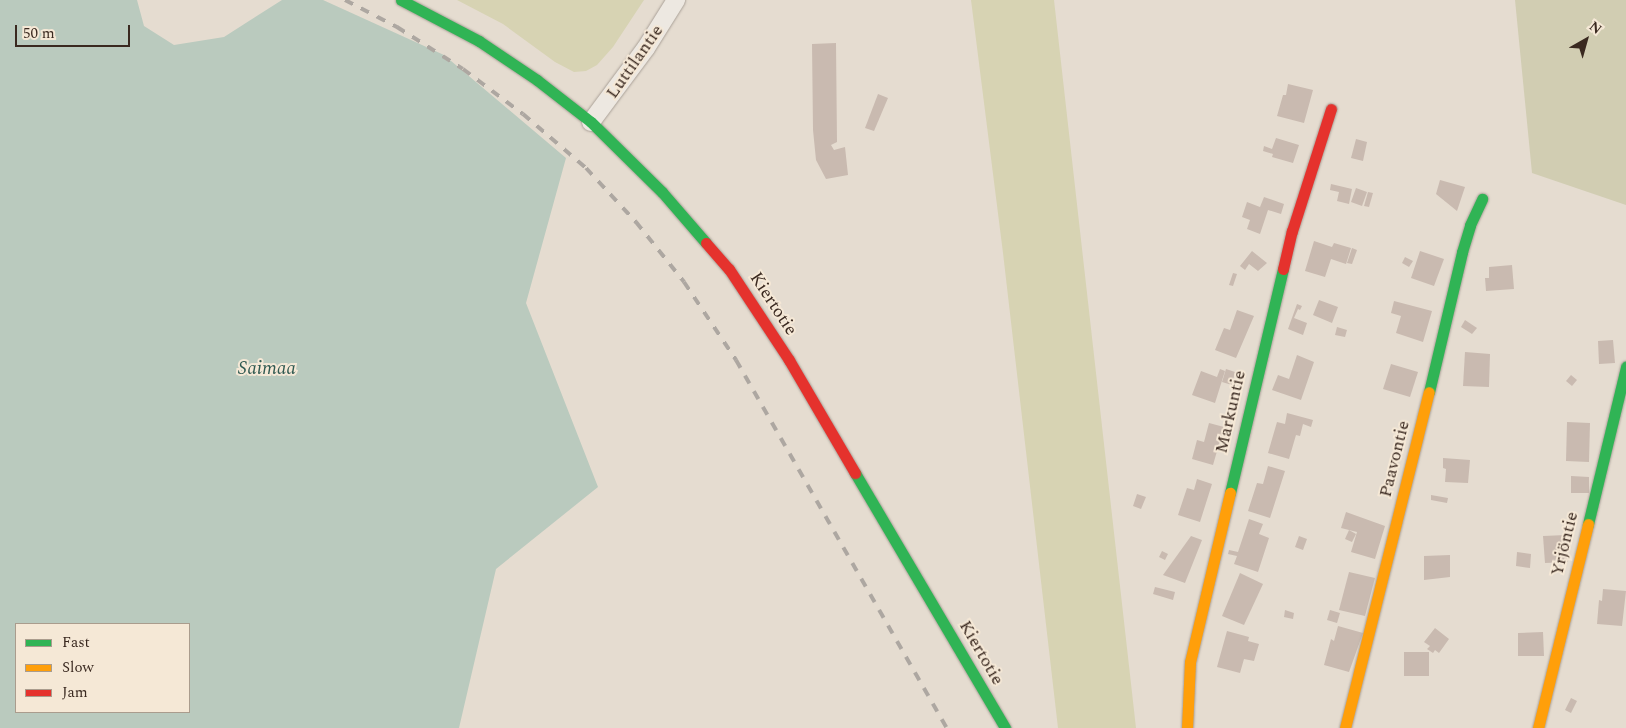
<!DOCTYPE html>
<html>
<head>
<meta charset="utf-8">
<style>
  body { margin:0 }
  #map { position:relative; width:1626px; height:728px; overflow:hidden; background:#e5dcd0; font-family:Spectral,serif }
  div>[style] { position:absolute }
  .green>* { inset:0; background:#d7d3b3 }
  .cemetery>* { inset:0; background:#d1cdb2 }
  .water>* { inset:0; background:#bacabe }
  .building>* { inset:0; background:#c9bab0 }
  .roads { filter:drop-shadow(0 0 1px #aaa198) drop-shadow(0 0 1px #aaa198) }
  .street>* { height:18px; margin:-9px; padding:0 9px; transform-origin:9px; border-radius:9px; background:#ede8e1 }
  .fast>* { height:11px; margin:-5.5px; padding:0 5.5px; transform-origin:5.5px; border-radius:5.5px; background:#30b455 }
  .slow>* { height:11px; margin:-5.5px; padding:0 5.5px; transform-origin:5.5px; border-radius:5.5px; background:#ff9f0a }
  .jam>* { height:11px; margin:-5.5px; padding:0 5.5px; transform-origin:5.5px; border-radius:5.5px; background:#e5322d }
  .rail>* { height:4px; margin-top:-2px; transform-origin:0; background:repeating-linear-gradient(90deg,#ada7a1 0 9px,transparent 0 18px) }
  span { translate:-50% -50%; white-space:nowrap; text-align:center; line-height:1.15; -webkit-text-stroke:4px #f5e8d6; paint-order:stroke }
  .street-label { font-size:18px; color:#3a2920 }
  .water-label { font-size:19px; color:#2f5951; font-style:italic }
  .legend { position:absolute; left:15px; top:623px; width:175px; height:90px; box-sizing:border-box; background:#f5e8d6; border:1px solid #aa9c8d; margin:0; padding:6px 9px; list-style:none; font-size:15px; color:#3a2920 }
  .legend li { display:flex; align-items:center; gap:10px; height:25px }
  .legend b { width:25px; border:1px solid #aa9c8d }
  .north { position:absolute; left:1561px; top:15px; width:50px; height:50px; -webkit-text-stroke:4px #f5e8d6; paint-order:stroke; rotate:38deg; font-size:14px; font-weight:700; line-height:20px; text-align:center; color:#3a2920 }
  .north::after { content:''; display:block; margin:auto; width:18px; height:22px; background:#3a2920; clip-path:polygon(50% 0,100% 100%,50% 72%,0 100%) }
  .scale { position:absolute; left:15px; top:25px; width:115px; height:22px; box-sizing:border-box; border:2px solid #3a2920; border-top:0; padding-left:6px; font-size:15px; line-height:18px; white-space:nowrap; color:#3a2920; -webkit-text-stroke:4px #f5e8d6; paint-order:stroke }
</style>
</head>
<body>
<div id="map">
  <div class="green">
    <div style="clip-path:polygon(457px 0,644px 0,613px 47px,597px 65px,586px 71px,574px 72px,555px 62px,503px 24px)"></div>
    <div style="clip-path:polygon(971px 0,1054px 0,1136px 728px,1058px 728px,1003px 253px)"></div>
  </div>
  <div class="cemetery">
    <div style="clip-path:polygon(1515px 0,1626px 0,1626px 205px,1532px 173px)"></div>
  </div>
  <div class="water">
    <div style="clip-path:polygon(evenodd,0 0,137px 0,144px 26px,174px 45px,224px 37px,282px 0,323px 0,444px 55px,566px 158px,526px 303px,598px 487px,496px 569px,459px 728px,0 728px,0 0,189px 624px,189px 712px,16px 712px,16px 624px,189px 624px)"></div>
  </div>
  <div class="building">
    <div style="clip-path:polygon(836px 43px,837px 142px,831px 145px,834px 150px,845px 147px,848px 175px,826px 179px,816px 160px,813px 130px,812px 44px)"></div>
    <div style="clip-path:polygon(1288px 84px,1313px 90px,1304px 123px,1277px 116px,1283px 95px,1286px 95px)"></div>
    <div style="clip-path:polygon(878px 94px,888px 98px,874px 131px,865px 128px)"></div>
    <div style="clip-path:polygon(1276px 138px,1299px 145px,1293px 163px,1272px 157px,1273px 154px,1263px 151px,1264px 146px,1272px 149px)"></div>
    <div style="clip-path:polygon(1356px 139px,1367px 142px,1363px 161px,1351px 158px)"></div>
    <div style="clip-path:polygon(1440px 180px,1465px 187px,1457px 211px,1436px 194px)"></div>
    <div style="clip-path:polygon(1331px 184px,1352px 189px,1349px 204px,1337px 201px,1339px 192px,1330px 190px)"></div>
    <div style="clip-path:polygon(1356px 188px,1367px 192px,1362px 206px,1351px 202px)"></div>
    <div style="clip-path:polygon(1368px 192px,1373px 193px,1369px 207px,1364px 206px)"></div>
    <div style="clip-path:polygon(1264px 197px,1284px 204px,1281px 214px,1268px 210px,1260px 234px,1247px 229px,1250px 220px,1242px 217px,1247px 202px,1260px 207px)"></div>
    <div style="clip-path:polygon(1314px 241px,1332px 247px,1334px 243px,1351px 248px,1346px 264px,1331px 259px,1325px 277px,1305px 271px)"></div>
    <div style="clip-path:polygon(1352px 248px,1357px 250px,1352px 264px,1347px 263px)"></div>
    <div style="clip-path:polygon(1252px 251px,1267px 263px,1258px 271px,1249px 264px,1245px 270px,1240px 266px)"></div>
    <div style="clip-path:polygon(1420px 251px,1444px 259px,1434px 286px,1411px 278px)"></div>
    <div style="clip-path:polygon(1405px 257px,1413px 261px,1409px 267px,1402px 263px)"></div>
    <div style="clip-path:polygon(1512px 265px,1514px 289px,1486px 291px,1485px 278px,1489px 278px,1489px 267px)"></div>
    <div style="clip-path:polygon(1233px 273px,1237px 274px,1233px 286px,1229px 285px)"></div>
    <div style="clip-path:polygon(1319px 300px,1338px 307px,1332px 323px,1313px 315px)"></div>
    <div style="clip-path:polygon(1394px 301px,1432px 311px,1423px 342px,1396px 333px,1401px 316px,1391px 313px)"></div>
    <div style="clip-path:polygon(1297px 304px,1302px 306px,1300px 310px,1298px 309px,1294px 318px,1307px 323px,1303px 335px,1288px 329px)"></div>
    <div style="clip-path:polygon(1237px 310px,1254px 316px,1236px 358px,1215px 350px,1224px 328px,1230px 330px)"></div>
    <div style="clip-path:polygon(1465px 320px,1477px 328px,1472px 334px,1461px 327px)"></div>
    <div style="clip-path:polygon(1337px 327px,1347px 330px,1345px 337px,1335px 335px)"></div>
    <div style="clip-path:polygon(1613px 340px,1615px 363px,1599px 364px,1598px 341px)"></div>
    <div style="clip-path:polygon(1465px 352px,1490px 354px,1489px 387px,1463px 386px)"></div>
    <div style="clip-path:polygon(1297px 355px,1314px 362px,1301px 400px,1272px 390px,1278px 375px,1289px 379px)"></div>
    <div style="clip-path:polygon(1391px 364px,1418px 372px,1410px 397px,1383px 389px)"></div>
    <div style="clip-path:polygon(1220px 369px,1225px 371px,1215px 403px,1192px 395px,1201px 371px,1217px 377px)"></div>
    <div style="clip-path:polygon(1226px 369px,1235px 372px,1232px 385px,1222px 382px)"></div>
    <div style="clip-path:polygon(1571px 375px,1577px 380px,1572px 386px,1566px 381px)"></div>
    <div style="clip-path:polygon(1287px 413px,1313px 420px,1311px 427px,1303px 424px,1300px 436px,1296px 435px,1289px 459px,1268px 453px,1277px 422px,1285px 424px)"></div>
    <div style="clip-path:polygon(1567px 422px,1590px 423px,1589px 462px,1566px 461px)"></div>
    <div style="clip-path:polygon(1209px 423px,1224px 427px,1213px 465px,1192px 459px,1197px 440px,1204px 442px)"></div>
    <div style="clip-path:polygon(1443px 458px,1470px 460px,1468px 483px,1445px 482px,1446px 469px,1443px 468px)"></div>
    <div style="clip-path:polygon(1268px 466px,1285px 471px,1270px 518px,1248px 511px,1257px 483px,1263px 484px)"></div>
    <div style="clip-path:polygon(1571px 476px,1589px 477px,1589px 493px,1571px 493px)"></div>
    <div style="clip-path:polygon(1197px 479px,1212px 484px,1200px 522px,1178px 515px,1187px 488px,1194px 490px)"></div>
    <div style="clip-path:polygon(1137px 494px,1146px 497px,1141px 509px,1133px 506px)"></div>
    <div style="clip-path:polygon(1431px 495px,1448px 498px,1447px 503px,1431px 500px)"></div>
    <div style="clip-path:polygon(1346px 512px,1385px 526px,1375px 559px,1351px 552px,1357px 532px,1341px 528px)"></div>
    <div style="clip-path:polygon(1249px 519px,1263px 524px,1259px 534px,1269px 538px,1258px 572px,1234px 564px,1237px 556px,1228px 554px,1229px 550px,1238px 552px)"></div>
    <div style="clip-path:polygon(1349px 530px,1356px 534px,1352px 542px,1345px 539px)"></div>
    <div style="clip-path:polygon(1566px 535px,1568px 562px,1545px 563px,1543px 536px)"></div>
    <div style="clip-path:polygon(1191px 536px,1202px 540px,1185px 583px,1163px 575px)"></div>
    <div style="clip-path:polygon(1299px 536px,1307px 539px,1303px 550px,1295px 547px)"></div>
    <div style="clip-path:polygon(1162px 551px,1168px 554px,1165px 560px,1159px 557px)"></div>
    <div style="clip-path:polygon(1517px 552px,1531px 554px,1530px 568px,1516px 566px)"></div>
    <div style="clip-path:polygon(1450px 555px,1450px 577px,1424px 580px,1424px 556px)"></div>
    <div style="clip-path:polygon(1349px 572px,1375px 578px,1365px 616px,1339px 610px)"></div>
    <div style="clip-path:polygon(1240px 573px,1263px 584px,1244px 625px,1222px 616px)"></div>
    <div style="clip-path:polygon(1155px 587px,1175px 592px,1173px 600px,1153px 594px)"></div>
    <div style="clip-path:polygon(1603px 589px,1626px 591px,1622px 626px,1597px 624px,1599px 600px,1602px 601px)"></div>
    <div style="clip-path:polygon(1285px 610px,1294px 613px,1293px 619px,1284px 617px)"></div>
    <div style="clip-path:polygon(1330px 610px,1340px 613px,1337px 623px,1327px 620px)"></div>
    <div style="clip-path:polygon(1338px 626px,1363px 633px,1349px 672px,1324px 665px,1331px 639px,1334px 641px)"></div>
    <div style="clip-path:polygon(1435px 628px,1449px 639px,1439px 653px,1435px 650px,1433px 653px,1427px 649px,1430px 646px,1424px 642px)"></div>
    <div style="clip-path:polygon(1227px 631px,1249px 637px,1248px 641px,1259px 644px,1254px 661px,1244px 659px,1240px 673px,1217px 667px)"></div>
    <div style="clip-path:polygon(1543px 632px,1544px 656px,1518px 656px,1518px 633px)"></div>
    <div style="clip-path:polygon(1404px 652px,1429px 652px,1429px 676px,1404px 676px)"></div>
    <div style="clip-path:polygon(1571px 698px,1577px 701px,1571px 713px,1565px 710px)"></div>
  </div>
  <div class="roads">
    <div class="street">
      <div style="left:591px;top:122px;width:92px;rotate:-53.4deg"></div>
      <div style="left:646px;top:48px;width:57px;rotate:-58deg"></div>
    </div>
    <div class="fast">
      <div style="left:401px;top:0;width:88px;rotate:27.7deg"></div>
      <div style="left:479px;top:41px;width:70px;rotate:33.9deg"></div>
      <div style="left:537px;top:80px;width:68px;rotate:37.9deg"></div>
      <div style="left:591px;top:122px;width:100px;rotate:44.6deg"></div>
      <div style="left:662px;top:192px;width:67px;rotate:49.2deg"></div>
      <div style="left:1429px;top:392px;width:144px;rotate:-76.7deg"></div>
      <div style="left:1462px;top:252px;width:28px;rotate:-73deg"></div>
      <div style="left:1470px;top:225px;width:29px;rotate:-65deg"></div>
      <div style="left:855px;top:473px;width:296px;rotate:59.5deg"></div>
      <div style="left:1230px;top:493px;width:230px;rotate:-76.7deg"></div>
      <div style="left:1588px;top:524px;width:162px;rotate:-76.4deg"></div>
    </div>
    <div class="slow">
      <div style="left:1187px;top:728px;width:66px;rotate:-87.4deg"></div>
      <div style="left:1190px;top:662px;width:174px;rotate:-76.7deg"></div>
      <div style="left:1345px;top:728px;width:346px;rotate:-76deg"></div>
      <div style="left:1538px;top:728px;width:210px;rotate:-76.2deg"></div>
    </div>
    <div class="jam">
      <div style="left:706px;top:243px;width:35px;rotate:49deg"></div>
      <div style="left:729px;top:269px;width:109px;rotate:56.6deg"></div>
      <div style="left:789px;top:360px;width:131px;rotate:59.7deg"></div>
      <div style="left:1283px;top:269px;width:39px;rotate:-77deg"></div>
      <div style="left:1292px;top:231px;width:128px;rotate:-72.3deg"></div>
    </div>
  </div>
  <div class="rail">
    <div style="left:345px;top:0;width:59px;rotate:27.4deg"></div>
    <div style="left:397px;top:27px;width:78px;rotate:32.5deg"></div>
    <div style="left:463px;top:69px;width:75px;rotate:36.9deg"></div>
    <div style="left:523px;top:114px;width:83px;rotate:40.6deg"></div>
    <div style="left:586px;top:168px;width:74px;rotate:47.2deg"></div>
    <div style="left:636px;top:222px;width:77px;rotate:51.3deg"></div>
    <div style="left:684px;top:282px;width:94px;rotate:56.3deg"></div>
    <div style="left:736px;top:360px;width:424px;rotate:60.2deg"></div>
  </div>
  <div class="street-label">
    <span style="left:635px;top:62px;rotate:-55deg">Luttilantie</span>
    <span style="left:773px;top:304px;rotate:57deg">Kiertotie</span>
    <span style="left:1231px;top:412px;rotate:-77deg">Markuntie</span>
    <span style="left:1395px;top:459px;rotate:-76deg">Paavontie</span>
    <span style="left:1565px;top:544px;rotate:-76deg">Yrjöntie</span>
    <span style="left:981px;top:653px;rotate:60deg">Kiertotie</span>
  </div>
  <div class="water-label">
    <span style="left:267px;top:369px">Saimaa</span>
  </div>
  <ul class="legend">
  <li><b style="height:6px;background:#30b455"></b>Fast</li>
  <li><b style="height:6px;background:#ff9f0a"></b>Slow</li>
  <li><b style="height:6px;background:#e5322d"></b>Jam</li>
  </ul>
  <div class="north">N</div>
  <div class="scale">50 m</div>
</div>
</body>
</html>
